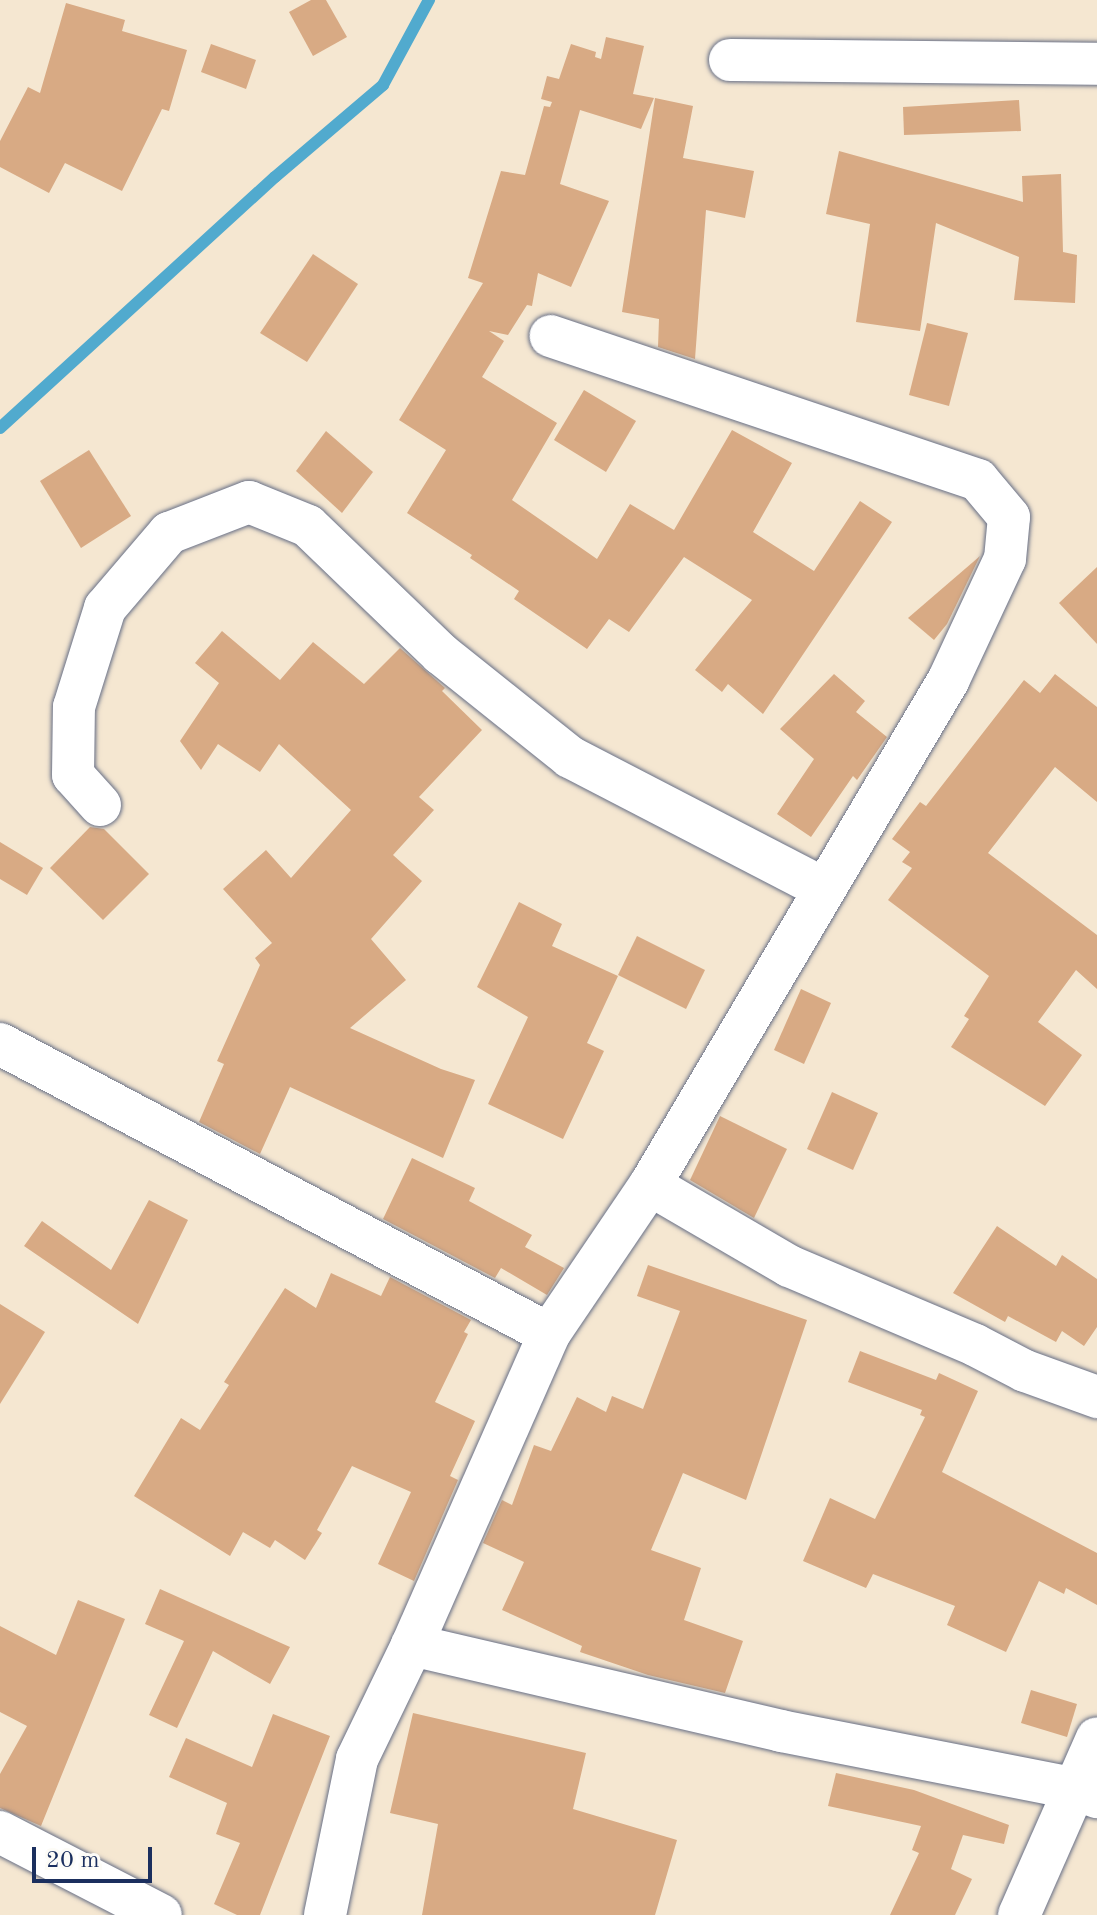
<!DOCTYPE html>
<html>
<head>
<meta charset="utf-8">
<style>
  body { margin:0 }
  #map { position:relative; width:1097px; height:1915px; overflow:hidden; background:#f5e7d1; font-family:"Old Standard TT",serif }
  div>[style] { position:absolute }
  .stream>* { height:12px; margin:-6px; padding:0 6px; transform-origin:6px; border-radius:6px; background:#51aace }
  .building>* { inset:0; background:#d8aa84 }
  .roads { filter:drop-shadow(0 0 2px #676f86) drop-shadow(0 0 2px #676f86) }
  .street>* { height:42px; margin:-21px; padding:0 21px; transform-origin:21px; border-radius:21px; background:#fff }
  span { translate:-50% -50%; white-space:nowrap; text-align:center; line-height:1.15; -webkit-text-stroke:6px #fdfcf7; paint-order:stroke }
  .scale { position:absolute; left:32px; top:1847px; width:120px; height:36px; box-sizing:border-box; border:4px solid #1b2f5e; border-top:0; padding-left:10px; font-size:24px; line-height:28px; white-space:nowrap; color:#1b2f5e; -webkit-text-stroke:6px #fdfcf7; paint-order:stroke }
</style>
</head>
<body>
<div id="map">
  <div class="stream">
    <div style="left:0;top:428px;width:372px;rotate:-42.4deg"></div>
    <div style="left:275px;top:177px;width:142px;rotate:-40.4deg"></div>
    <div style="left:383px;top:85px;width:97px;rotate:-61.6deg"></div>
  </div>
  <div class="building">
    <div style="clip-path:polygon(311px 0,326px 0,347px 37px,313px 56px,289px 12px)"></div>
    <div style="clip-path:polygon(66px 3px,125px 20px,122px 31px,187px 50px,169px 111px,162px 109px,122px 191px,65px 163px,49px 193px,0 167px,0 141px,28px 87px,40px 93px)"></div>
    <div style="clip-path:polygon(606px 37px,644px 46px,633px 94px,654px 98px,641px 129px,580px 110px,560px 184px,609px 201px,571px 287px,538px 273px,532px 306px,527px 305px,508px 335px,489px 331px,504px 341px,482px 377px,557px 423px,512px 500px,597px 559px,630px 504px,674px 530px,732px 430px,792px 463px,753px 532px,814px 571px,860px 501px,892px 522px,763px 714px,728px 684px,722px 692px,695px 670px,752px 600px,684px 557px,629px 632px,609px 619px,587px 649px,514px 599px,519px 591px,470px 558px,472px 555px,407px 513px,446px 450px,399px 420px,483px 283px,468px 278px,501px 171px,525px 175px,544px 106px,550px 107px,552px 102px,541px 99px,547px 76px,559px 79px,571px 44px,596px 52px,595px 57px,601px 59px)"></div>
    <div style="clip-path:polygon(211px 44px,256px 60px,246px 89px,201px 72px)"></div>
    <div style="clip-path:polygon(655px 98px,693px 106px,683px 158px,754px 171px,745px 218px,706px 210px,695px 359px,658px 347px,659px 319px,622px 312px)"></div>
    <div style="clip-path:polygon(1019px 100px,1021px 131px,904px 135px,903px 107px)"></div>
    <div style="clip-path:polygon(839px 151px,1023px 202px,1022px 176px,1061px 174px,1063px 252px,1077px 255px,1075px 303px,1014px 300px,1019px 257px,936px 223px,920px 331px,856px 322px,870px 224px,826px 214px)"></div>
    <div style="clip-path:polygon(313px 254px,358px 284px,307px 362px,260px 333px)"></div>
    <div style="clip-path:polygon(927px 323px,968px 333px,949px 406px,909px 395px)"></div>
    <div style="clip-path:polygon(584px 390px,636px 421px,606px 472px,554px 440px)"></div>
    <div style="clip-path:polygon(326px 431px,373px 472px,342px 513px,296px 471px)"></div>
    <div style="clip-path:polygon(89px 450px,131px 516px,81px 548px,40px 481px)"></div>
    <div style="clip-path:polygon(980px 556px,947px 624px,934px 640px,908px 618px)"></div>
    <div style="clip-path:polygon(1097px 567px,1097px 644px,1059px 603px)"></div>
    <div style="clip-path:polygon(222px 631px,280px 680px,313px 642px,364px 684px,400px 648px,445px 688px,442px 691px,482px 730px,419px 797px,434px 810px,393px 855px,422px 881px,371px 939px,406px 980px,350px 1028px,441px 1069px,475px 1080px,443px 1158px,290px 1087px,260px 1154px,199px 1122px,224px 1064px,217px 1061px,260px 965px,255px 958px,272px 943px,223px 889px,266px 850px,291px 878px,351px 810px,279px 744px,260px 772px,218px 744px,201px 770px,180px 741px,219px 683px,195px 663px)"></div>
    <div style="clip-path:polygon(834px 674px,865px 701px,856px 712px,887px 737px,857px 780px,853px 776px,811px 837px,777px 814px,814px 759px,780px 729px)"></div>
    <div style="clip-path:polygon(1055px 674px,1097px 707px,1097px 802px,1055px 767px,988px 853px,1097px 935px,1097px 989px,1076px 970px,1038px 1022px,1082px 1055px,1045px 1106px,951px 1047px,969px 1019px,964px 1016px,989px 976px,888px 900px,912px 868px,902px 862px,910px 852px,892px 839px,920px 802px,926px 806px,1024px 680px,1040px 693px)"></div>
    <div style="clip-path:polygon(90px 827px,104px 829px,149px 874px,103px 920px,50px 868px)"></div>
    <div style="clip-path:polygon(0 842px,43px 868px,27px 895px,0 879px)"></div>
    <div style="clip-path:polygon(519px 902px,562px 924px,552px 946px,618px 976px,587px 1043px,604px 1051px,563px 1139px,488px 1104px,528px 1017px,477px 987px)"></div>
    <div style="clip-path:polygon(637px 936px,705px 970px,686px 1009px,618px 975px)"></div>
    <div style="clip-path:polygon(801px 989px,831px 1003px,804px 1064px,774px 1050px)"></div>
    <div style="clip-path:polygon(832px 1092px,878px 1113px,853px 1170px,807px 1149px)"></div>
    <div style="clip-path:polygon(720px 1116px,787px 1149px,754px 1218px,690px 1180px)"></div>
    <div style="clip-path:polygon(412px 1158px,475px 1188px,469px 1201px,532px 1235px,525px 1247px,564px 1268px,547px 1295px,501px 1268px,495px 1278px,383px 1219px)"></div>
    <div style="clip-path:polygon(149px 1200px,188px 1220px,138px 1324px,24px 1246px,42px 1221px,111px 1270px)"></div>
    <div style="clip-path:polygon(997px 1226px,1056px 1266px,1062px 1255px,1097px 1279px,1097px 1327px,1084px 1346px,1062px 1331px,1056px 1342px,1008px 1316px,1005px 1322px,953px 1293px)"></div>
    <div style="clip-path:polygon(648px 1265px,807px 1320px,746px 1500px,683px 1473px,651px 1550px,701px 1568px,684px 1620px,743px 1641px,725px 1693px,648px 1675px,580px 1652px,582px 1646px,502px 1610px,524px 1562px,483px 1543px,502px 1500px,512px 1505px,534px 1445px,551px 1451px,577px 1397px,606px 1412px,612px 1396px,643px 1409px,680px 1311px,637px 1296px)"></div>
    <div style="clip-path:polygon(331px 1273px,381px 1296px,390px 1277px,471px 1320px,464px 1332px,468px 1334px,435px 1402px,475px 1421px,450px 1476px,458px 1480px,414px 1581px,378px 1564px,411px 1492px,352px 1466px,317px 1530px,322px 1533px,305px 1560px,275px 1540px,270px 1548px,243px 1532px,230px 1556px,134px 1496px,181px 1418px,200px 1430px,229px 1385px,224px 1382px,285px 1288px,316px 1308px)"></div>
    <div style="clip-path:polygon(0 1304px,45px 1332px,0 1404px)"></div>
    <div style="clip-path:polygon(860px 1351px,936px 1380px,939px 1373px,978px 1391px,942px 1472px,1097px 1553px,1097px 1605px,1066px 1588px,1064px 1594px,1039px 1581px,1006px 1652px,947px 1625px,955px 1606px,873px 1574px,866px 1588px,803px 1561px,830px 1498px,875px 1519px,925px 1417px,920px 1415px,922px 1410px,848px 1382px)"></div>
    <div style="clip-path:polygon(160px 1589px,290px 1647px,270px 1684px,213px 1651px,177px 1728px,149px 1715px,184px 1641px,145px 1624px)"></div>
    <div style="clip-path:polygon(78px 1600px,125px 1619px,41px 1826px,0 1808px,0 1774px,27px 1726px,0 1712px,0 1626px,56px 1655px)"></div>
    <div style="clip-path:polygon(1031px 1690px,1077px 1704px,1067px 1737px,1021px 1723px)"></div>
    <div style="clip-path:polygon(413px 1713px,586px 1753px,573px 1809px,677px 1840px,655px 1915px,422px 1915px,438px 1824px,390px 1813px)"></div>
    <div style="clip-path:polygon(273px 1714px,330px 1736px,260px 1915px,237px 1915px,214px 1904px,240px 1843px,216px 1834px,227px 1803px,169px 1777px,186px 1738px,252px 1767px)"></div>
    <div style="clip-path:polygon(836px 1773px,914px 1790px,1009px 1825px,1004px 1844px,963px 1835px,951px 1869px,972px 1879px,955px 1915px,890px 1915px,919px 1853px,912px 1850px,921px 1826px,828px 1806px)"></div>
  </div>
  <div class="roads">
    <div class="street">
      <div style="left:730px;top:60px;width:367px;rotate:0.6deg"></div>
      <div style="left:100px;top:805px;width:40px;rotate:-132deg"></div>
      <div style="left:73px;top:775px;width:68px;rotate:-89.2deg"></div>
      <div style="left:74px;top:707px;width:104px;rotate:-72.6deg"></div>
      <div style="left:105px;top:608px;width:99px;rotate:-49.5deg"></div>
      <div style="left:169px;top:533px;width:86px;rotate:-21.2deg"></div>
      <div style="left:249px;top:502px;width:64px;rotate:22.1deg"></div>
      <div style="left:308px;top:526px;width:185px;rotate:43.9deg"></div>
      <div style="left:441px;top:654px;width:165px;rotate:38.6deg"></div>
      <div style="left:570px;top:757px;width:285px;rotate:27.4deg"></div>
      <div style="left:0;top:1044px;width:621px;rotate:27.84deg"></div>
      <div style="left:650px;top:1185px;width:161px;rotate:30.2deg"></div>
      <div style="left:789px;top:1266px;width:202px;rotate:23deg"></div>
      <div style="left:975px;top:1345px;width:56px;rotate:27.5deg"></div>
      <div style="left:1025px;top:1371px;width:77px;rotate:19.9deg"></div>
      <div style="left:412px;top:1645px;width:379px;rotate:13.1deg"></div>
      <div style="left:781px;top:1731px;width:297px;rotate:11.1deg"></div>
      <div style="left:1072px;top:1788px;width:27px;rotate:20deg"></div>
      <div style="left:0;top:1832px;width:181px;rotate:27.3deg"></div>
      <div style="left:325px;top:1915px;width:159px;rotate:-78.4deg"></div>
      <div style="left:357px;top:1759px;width:127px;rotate:-64.2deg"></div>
      <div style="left:412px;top:1645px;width:340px;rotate:-66.2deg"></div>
      <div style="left:549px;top:1334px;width:180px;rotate:-55.9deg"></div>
      <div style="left:650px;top:1185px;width:586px;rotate:-59.41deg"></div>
      <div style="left:948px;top:681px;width:135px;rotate:-65deg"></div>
      <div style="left:1005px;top:559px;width:42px;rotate:-84.6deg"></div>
      <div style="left:1009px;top:517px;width:48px;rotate:-130deg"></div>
      <div style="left:978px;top:480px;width:451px;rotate:-161.4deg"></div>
      <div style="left:1019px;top:1915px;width:193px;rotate:-66.2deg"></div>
    </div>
  </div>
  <div class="scale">20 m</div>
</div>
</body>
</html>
